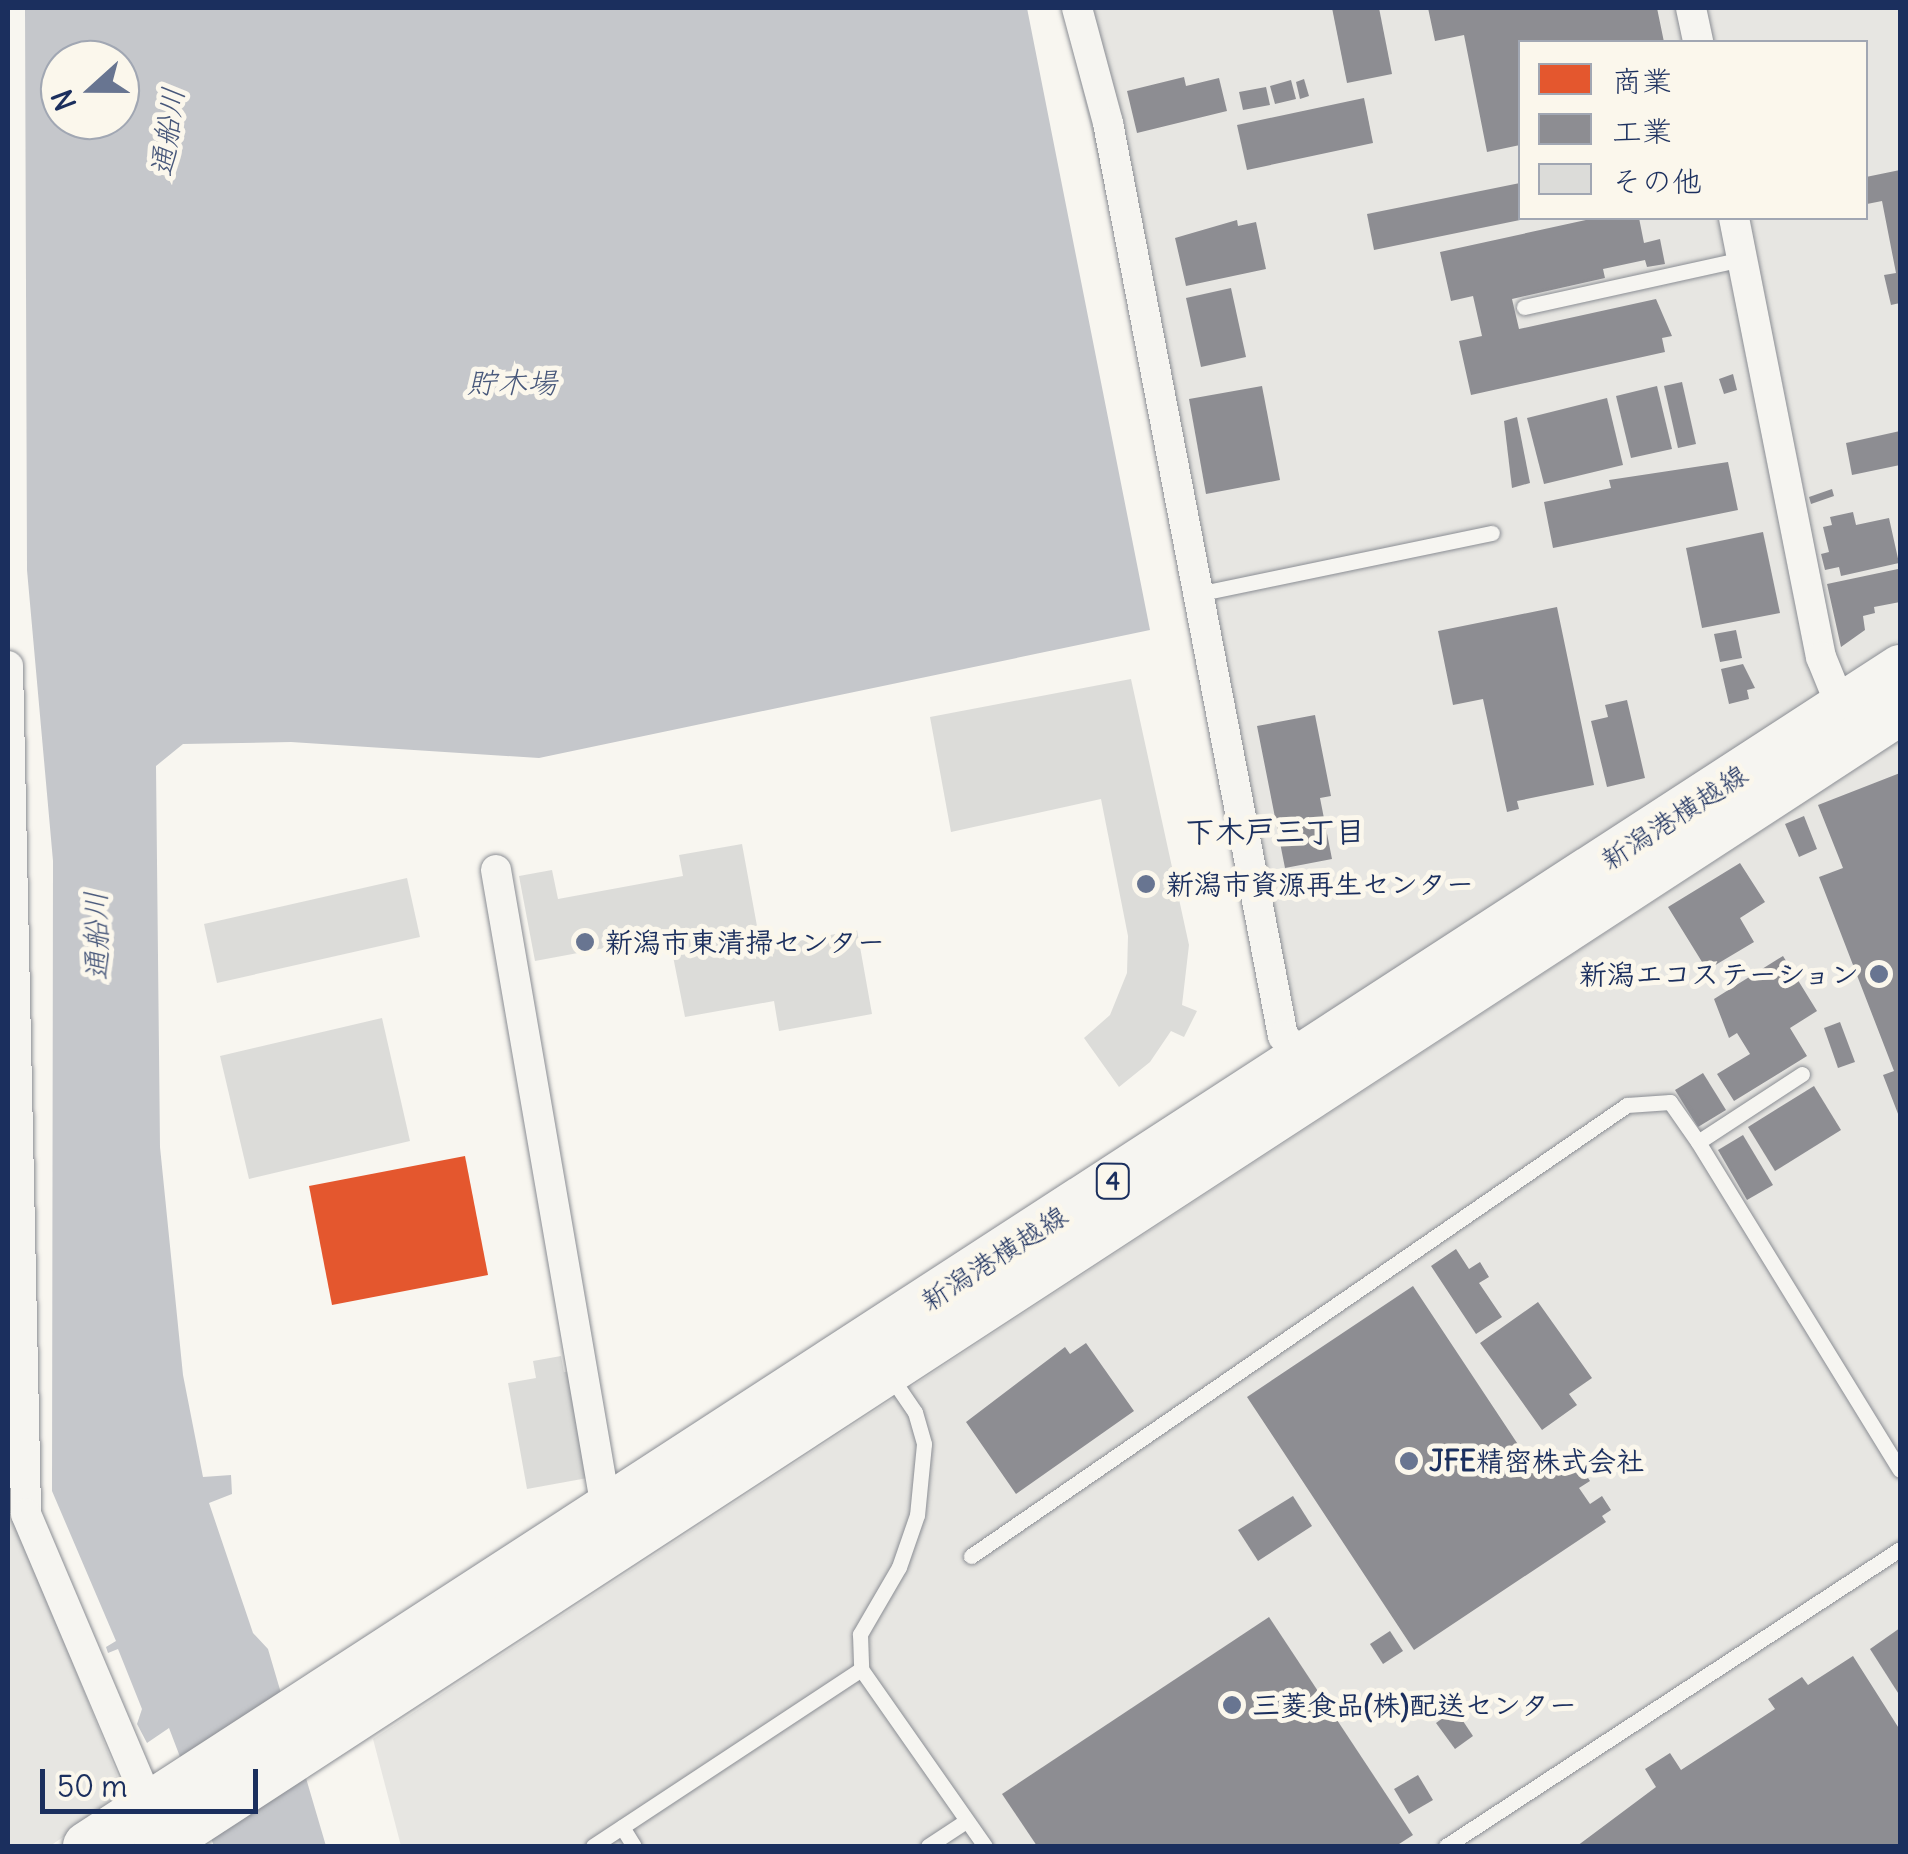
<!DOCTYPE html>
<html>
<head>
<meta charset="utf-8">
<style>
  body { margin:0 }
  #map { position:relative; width:1908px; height:1854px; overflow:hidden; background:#f8f6f0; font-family:Delius,"Klee One",sans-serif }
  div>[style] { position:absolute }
  .built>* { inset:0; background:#e7e6e2 }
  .water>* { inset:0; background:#c5c7cb }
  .shops>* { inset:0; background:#e4572e }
  .industry>* { inset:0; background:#8d8d92 }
  .building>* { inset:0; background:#dcdcd9 }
  .roads { filter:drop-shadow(0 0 2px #8b8e94) drop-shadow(0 0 2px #8b8e94) }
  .lane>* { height:15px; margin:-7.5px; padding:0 7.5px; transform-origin:7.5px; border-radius:7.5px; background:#f6f5f1 }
  .street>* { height:30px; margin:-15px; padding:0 15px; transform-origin:15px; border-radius:15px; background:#f6f5f1 }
  .primary>* { height:48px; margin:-24px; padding:0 24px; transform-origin:24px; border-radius:24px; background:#f6f5f1 }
  .dots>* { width:28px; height:28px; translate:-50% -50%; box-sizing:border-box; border:5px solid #fbf7ec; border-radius:50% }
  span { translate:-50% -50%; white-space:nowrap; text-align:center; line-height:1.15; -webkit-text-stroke:10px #fbf7ec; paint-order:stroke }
  .shield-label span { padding:2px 8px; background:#fbf7ec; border:2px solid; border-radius:8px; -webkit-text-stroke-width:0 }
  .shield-label { font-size:25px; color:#1b2f5e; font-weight:700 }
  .street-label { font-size:28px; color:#1b2f5e }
  .poi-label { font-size:28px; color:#1b2f5e; font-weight:700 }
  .left { translate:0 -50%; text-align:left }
  .right { translate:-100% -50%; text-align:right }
  .water-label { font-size:30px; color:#47577a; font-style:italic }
  .neighbourhood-label { font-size:30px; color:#1b2f5e; font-weight:700 }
  .frame { position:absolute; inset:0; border:10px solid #1b2f5e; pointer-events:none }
  .legend { position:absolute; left:1518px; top:40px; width:350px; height:180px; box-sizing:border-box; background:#fbf7ec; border:2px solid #a1a7b3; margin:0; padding:12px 18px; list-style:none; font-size:30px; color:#1b2f5e }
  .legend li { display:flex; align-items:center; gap:20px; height:50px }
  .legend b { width:50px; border:2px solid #a1a7b3 }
  .north { position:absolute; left:40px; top:40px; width:100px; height:100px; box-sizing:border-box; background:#fbf7ec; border:2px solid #a1a7b3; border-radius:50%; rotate:249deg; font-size:28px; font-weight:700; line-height:40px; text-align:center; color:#1b2f5e }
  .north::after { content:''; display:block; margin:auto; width:35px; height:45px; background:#687591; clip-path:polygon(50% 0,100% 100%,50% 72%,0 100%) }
  .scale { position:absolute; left:40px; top:1769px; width:218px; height:45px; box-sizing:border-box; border:5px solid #1b2f5e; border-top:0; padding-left:12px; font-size:30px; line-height:35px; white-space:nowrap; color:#1b2f5e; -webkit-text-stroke:8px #fbf7ec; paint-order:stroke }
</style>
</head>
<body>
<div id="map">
  <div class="built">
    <div style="clip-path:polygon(evenodd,1063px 8px,1900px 8px,1900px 640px,1300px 1032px,1063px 8px,1520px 42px,1866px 42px,1866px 218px,1520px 218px,1520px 42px)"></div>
    <div style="clip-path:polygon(1900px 740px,1900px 1846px,401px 1846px,373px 1739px)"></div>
    <div style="clip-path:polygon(8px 1336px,15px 1517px,125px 1795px,50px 1846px,8px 1846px)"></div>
  </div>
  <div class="water">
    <div style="clip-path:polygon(evenodd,25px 8px,1027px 8px,1150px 630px,539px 758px,291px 742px,183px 744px,156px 766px,160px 1147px,183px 1375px,203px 1477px,231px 1475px,232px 1494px,209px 1503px,253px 1633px,268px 1649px,326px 1846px,214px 1846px,169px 1728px,147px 1743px,137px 1724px,142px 1709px,118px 1649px,108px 1653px,106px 1647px,116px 1641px,52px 1491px,53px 861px,27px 570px,25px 8px,60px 60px,120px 60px,120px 120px,60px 120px,60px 60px)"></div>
  </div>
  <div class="shops">
    <div style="clip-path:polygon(465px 1156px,488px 1275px,332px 1305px,309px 1186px)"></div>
  </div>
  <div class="industry">
    <div style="clip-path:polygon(1332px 8px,1379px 8px,1392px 74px,1347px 83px)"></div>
    <div style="clip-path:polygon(1428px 8px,1657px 8px,1664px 42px,1520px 42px,1520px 145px,1487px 152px,1464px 35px,1435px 41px)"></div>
    <div style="clip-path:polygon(1184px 77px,1186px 86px,1219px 78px,1227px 111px,1137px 133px,1127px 91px)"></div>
    <div style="clip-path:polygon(1304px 79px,1309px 96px,1300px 99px,1296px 82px)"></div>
    <div style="clip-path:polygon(1291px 80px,1296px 99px,1275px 104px,1270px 86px)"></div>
    <div style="clip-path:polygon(1266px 87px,1270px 105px,1243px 110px,1239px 92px)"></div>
    <div style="clip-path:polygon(1364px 98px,1373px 143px,1247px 170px,1237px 125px)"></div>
    <div style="clip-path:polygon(1900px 170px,1900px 303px,1891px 305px,1884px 275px,1896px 273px,1882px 201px,1867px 204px,1866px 177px)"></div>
    <div style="clip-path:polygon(1520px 183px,1520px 220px,1374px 250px,1367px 214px)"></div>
    <div style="clip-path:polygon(1595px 218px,1639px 218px,1644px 243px,1660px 239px,1665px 264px,1647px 267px,1645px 260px,1603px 269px,1605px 278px,1512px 299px,1519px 329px,1656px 299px,1672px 336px,1662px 338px,1665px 352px,1471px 395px,1459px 341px,1482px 336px,1473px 296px,1451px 301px,1440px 252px)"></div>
    <div style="clip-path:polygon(1237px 220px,1238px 226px,1256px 222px,1266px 269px,1186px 286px,1175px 238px)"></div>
    <div style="clip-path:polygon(1231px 288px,1246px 357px,1201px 367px,1186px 298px)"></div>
    <div style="clip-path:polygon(1733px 374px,1737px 390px,1724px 394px,1719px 379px)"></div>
    <div style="clip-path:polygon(1682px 382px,1696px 444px,1678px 448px,1664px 386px)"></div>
    <div style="clip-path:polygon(1262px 386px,1280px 480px,1206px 494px,1189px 399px)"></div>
    <div style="clip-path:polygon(1657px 386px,1672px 449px,1631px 458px,1616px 396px)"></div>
    <div style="clip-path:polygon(1607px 398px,1623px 465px,1544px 484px,1527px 418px)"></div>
    <div style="clip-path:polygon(1517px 417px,1530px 483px,1512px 488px,1504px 421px)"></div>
    <div style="clip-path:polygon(1900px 431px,1900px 465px,1852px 475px,1846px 443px)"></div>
    <div style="clip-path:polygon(1728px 462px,1738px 510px,1553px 548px,1544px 502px,1611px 488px,1609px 480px)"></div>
    <div style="clip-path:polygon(1832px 489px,1834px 496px,1811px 504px,1809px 497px)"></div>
    <div style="clip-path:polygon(1853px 512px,1856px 525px,1889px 518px,1899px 563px,1841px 576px,1839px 567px,1825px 570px,1821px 554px,1829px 552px,1823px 527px,1832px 525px,1830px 517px)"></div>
    <div style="clip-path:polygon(1763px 532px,1780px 613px,1702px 628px,1686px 548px)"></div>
    <div style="clip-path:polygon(1898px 569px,1900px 602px,1874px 607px,1875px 613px,1863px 616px,1865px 630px,1841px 647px,1827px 584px)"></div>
    <div style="clip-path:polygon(1557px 607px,1594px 785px,1517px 801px,1519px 809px,1507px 812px,1483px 699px,1453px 705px,1438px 631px)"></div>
    <div style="clip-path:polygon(1736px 630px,1742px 658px,1720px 662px,1714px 634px)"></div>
    <div style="clip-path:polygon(1743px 664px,1755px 688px,1747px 690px,1749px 699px,1729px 704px,1721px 669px)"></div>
    <div style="clip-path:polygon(1627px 700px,1645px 778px,1607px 787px,1591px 721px,1608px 717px,1605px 705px)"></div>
    <div style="clip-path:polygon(1315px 715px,1331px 796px,1320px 798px,1332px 859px,1285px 868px,1257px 726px)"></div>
    <div style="clip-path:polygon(1900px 773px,1900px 1119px,1883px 1075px,1894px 1071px,1819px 877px,1843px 868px,1818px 805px)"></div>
    <div style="clip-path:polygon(1804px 816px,1817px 849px,1799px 857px,1785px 824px)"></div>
    <div style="clip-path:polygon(1740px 863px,1765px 902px,1740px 918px,1754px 942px,1707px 970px,1668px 907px)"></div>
    <div style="clip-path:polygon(1783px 956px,1817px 1011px,1790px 1028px,1807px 1056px,1734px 1101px,1717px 1074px,1750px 1054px,1737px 1033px,1729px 1038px,1714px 999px)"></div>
    <div style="clip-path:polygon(1840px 1022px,1855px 1062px,1838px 1068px,1824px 1028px)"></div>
    <div style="clip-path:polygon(1703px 1073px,1726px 1110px,1698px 1127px,1675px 1090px)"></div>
    <div style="clip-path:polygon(1814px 1086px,1841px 1130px,1775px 1171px,1748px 1127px)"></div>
    <div style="clip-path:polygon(1743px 1135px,1773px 1185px,1747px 1200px,1718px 1150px)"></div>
    <div style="clip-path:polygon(1456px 1249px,1469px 1269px,1480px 1262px,1489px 1277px,1479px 1283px,1502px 1317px,1476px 1334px,1431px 1266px)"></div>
    <div style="clip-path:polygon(1413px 1286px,1537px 1473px,1570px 1450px,1590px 1481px,1579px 1488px,1590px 1504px,1602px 1496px,1611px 1510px,1602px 1516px,1606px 1522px,1414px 1650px,1247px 1397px)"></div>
    <div style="clip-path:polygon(1538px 1302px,1592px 1378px,1569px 1394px,1577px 1405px,1542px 1430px,1480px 1343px)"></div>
    <div style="clip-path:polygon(1086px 1343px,1134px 1411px,1016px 1494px,966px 1422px,1065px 1347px,1070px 1354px)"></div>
    <div style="clip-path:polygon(1293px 1496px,1312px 1526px,1258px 1561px,1238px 1530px)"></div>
    <div style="clip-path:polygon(1269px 1617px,1413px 1835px,1396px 1846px,1037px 1846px,1002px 1794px)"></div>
    <div style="clip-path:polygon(1900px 1628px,1900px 1696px,1870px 1649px)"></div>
    <div style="clip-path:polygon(1390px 1631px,1403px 1651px,1383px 1664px,1370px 1644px)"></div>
    <div style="clip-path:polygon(1853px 1656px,1900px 1730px,1900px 1846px,1577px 1846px,1656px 1787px,1645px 1769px,1670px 1753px,1681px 1770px,1775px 1709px,1768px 1699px,1802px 1677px,1808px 1685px)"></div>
    <div style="clip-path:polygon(1455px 1709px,1473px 1736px,1455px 1749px,1436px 1723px)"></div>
    <div style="clip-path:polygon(1418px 1775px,1433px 1800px,1409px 1814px,1394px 1789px)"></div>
  </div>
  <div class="building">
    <div style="clip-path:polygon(1131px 679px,1189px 945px,1182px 1005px,1197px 1011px,1184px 1037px,1171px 1031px,1150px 1062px,1119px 1087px,1084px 1038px,1110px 1015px,1127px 973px,1128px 936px,1101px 799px,951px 832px,930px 717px)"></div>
    <div style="clip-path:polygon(742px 844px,761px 948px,857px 930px,872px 1014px,779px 1031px,774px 1001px,685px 1017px,669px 936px,535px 961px,519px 876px,552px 870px,558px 899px,683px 876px,679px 855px)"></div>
    <div style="clip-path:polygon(407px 878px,420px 937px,217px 983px,204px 924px)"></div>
    <div style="clip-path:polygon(382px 1018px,410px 1141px,249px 1179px,220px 1056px)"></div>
    <div style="clip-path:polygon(561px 1356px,564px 1372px,574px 1371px,593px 1477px,527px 1489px,508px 1383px,536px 1378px,533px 1361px)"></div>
  </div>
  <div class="roads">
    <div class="lane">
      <div style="left:1524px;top:307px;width:223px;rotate:-12.4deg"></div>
      <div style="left:1202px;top:593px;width:296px;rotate:-11.7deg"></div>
      <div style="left:1802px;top:1074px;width:124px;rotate:146.8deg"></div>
      <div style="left:1698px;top:1142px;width:385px;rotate:58.4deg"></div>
      <div style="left:891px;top:1377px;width:42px;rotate:55.6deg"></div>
      <div style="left:915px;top:1412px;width:33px;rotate:74deg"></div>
      <div style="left:924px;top:1444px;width:71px;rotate:95.6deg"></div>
      <div style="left:917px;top:1515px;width:55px;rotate:109.1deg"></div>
      <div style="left:899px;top:1567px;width:78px;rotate:120.2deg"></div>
      <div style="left:860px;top:1634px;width:35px;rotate:88deg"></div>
      <div style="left:861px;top:1669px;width:216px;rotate:55deg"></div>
      <div style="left:971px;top:1556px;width:796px;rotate:-34.51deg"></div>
      <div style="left:1627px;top:1105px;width:43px;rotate:-4deg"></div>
      <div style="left:1670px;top:1102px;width:49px;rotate:55deg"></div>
      <div style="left:622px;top:1827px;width:22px;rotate:58deg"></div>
      <div style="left:593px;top:1846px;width:321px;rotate:-33.4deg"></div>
      <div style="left:928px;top:1846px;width:45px;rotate:-33.3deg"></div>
      <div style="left:1446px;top:1846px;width:543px;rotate:-33.19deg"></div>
    </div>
    <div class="street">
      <div style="left:1077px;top:8px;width:119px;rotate:74.9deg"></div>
      <div style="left:1108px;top:123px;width:930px;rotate:79.15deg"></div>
      <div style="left:1283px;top:1036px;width:42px;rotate:45deg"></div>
      <div style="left:1691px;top:8px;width:35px;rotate:78deg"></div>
      <div style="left:1734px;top:218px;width:448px;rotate:78.8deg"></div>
      <div style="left:1821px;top:657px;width:69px;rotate:67.9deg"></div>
      <div style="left:8px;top:666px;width:848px;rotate:88.78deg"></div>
      <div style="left:26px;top:1514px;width:315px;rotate:67deg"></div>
      <div style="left:496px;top:870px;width:647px;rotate:80.22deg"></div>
    </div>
    <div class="primary">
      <div style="left:87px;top:1846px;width:2162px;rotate:-32.99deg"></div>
      <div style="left:158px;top:1846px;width:2079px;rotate:-33.09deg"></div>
    </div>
  </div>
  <div class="dots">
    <div style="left:1146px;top:884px;background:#687591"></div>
    <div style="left:585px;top:942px;background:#687591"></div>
    <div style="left:1879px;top:974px;background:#687591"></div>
    <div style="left:1409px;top:1461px;background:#687591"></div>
    <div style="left:1232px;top:1705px;background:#687591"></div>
  </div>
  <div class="shield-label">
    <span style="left:1113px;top:1181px">4</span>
  </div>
  <div class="street-label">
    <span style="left:1674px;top:817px;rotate:-33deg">新潟港横越線</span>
    <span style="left:994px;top:1258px;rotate:-33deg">新潟港横越線</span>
  </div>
  <div class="poi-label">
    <span class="left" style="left:1166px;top:884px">新潟市資源再生センター</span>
    <span class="left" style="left:605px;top:942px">新潟市東清掃センター</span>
    <span class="right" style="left:1859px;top:974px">新潟エコステーション</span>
    <span class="left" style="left:1429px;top:1461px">JFE精密株式会社</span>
    <span class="left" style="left:1252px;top:1705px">三菱食品(株)配送センター</span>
  </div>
  <div class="water-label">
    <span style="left:167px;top:132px;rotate:-82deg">通船川</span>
    <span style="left:512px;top:382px">貯木場</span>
    <span style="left:96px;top:936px;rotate:-91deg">通船川</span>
  </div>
  <div class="neighbourhood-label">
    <span style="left:1275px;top:831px">下木戸三丁目</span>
  </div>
  <div class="frame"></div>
  <ul class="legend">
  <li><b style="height:28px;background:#e4572e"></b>商業</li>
  <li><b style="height:28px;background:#8d8d92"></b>工業</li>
  <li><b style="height:28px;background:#dcdcd9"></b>その他</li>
  </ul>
  <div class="north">N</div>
  <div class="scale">50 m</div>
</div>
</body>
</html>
